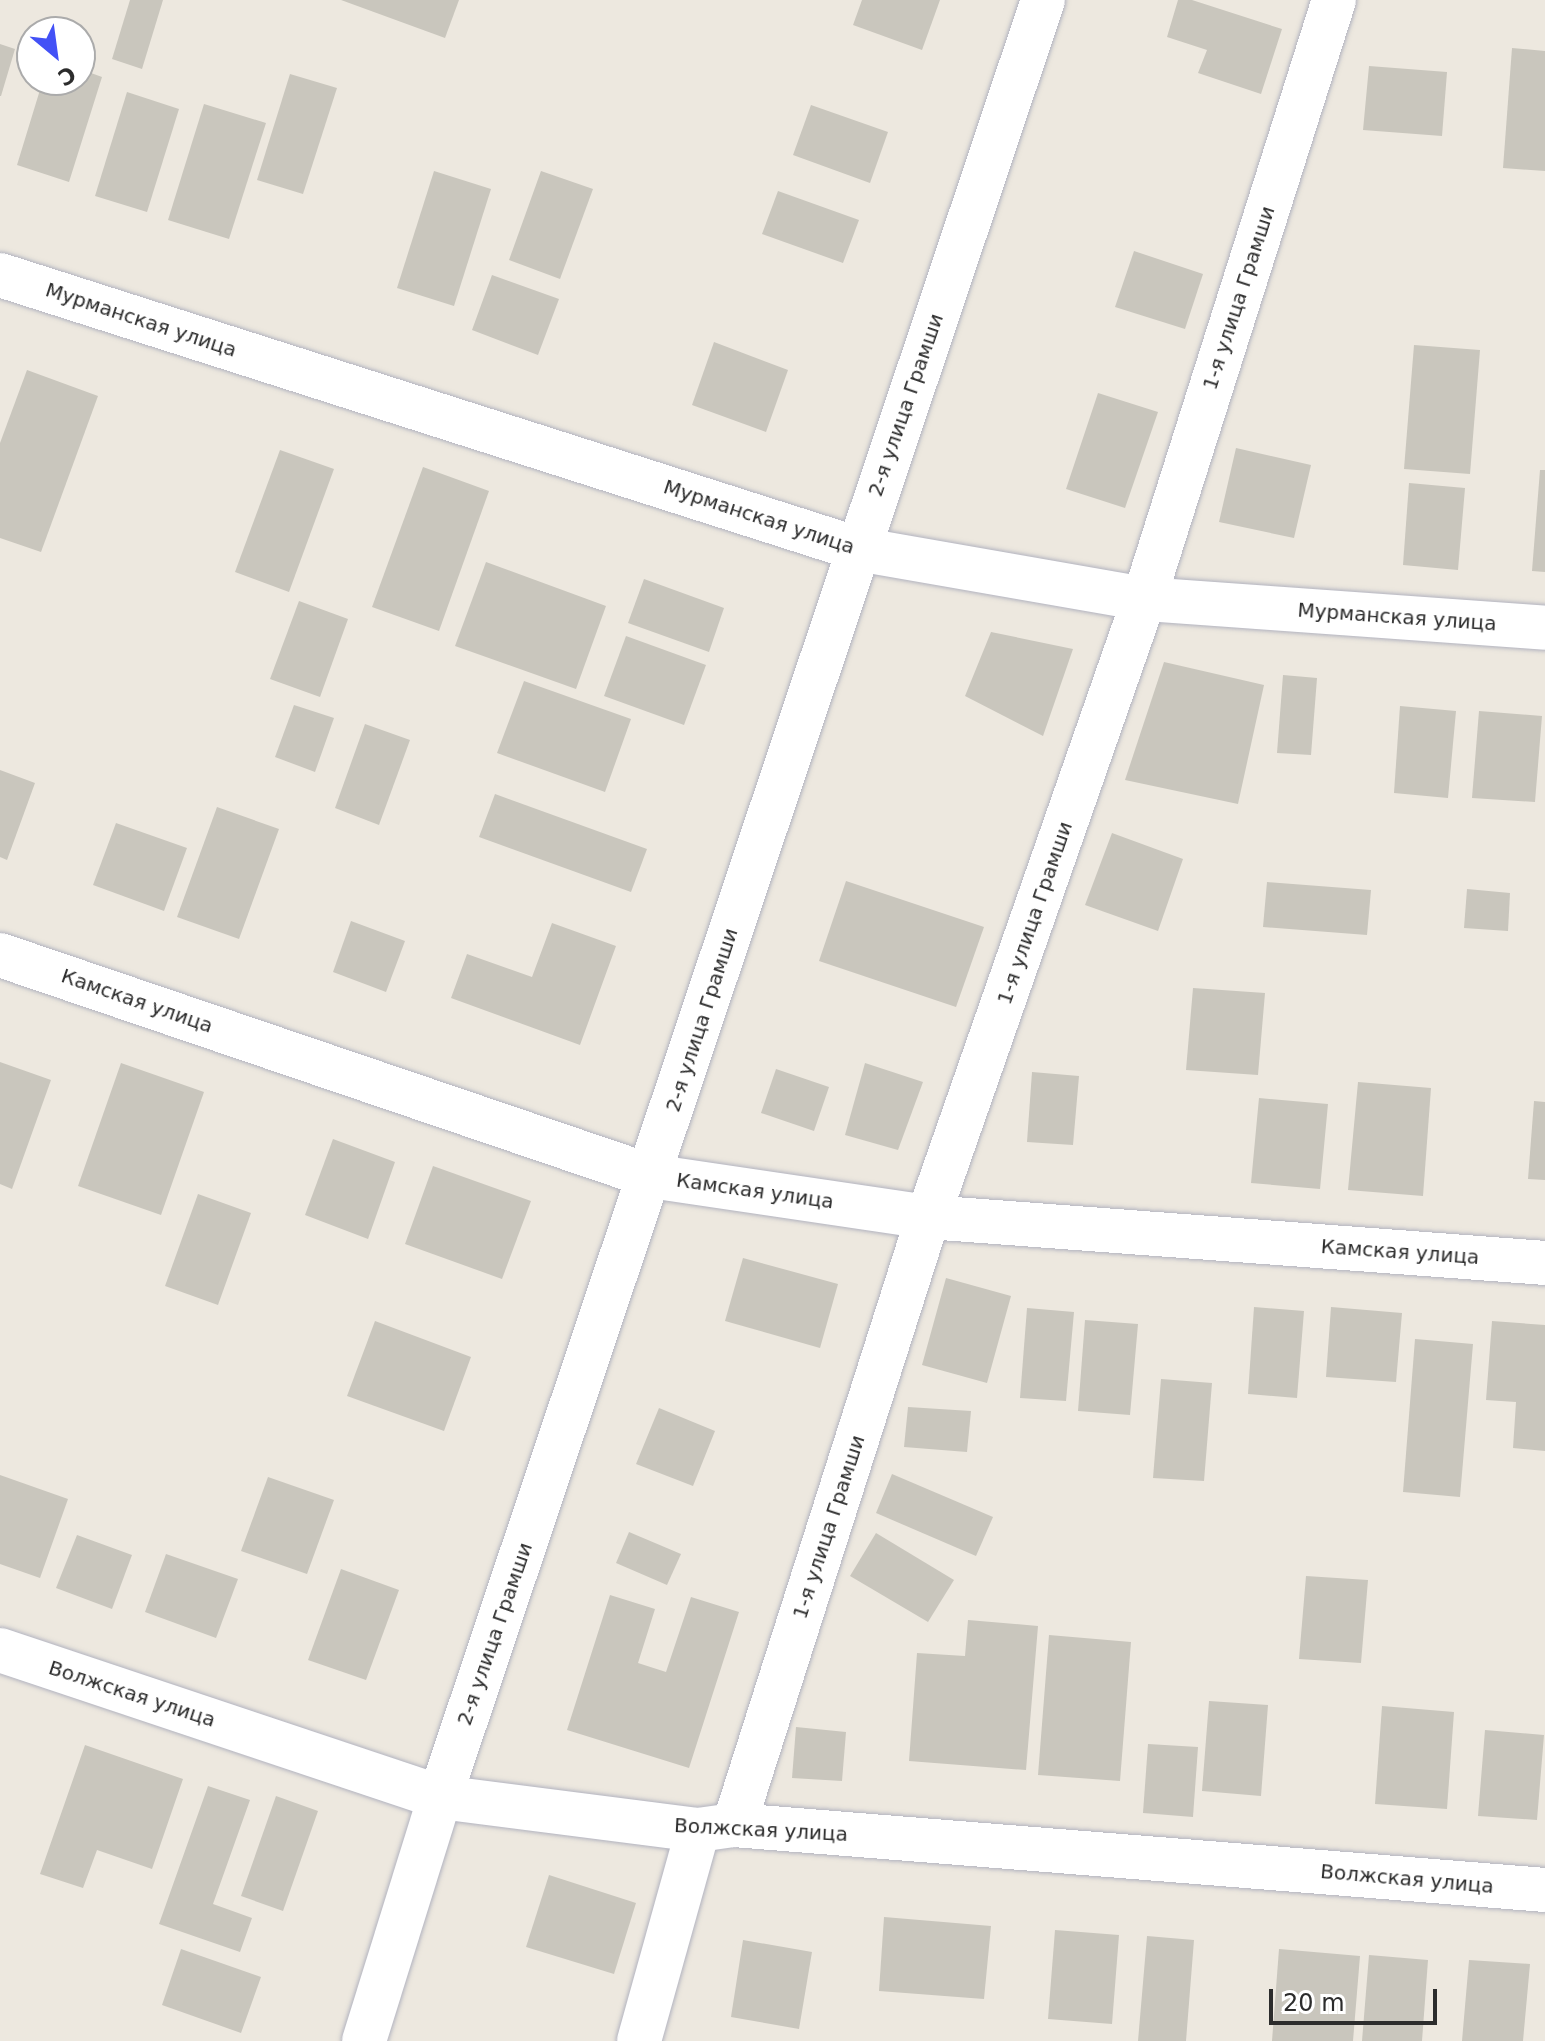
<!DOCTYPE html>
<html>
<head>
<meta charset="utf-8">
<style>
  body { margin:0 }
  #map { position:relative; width:1545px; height:2041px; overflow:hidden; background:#ede8df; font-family:"DejaVu Sans",sans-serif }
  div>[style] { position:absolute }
  .building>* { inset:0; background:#c9c6bd }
  .roads { filter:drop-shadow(0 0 2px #b2b3bf) drop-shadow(0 0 2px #b2b3bf) }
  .minor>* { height:44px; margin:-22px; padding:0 22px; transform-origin:22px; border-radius:22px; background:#fff }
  span { translate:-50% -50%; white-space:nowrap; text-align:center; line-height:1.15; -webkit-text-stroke:8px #fff; paint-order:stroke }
  .street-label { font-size:20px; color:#2c2c2c }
  .north { position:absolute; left:16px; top:16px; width:80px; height:80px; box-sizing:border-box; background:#fff; border:2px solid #ababab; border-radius:50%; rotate:151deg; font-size:22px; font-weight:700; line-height:32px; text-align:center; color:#2c2c2c }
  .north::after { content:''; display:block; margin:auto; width:28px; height:36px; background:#4351f6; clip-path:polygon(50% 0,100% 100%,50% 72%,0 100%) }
  .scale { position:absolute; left:1269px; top:1989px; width:168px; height:36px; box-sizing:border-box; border:4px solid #2c2c2c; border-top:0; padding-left:10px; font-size:24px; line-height:28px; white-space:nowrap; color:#2c2c2c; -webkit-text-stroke:6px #fff; paint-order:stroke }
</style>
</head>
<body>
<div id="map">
  <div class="building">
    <div style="clip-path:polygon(130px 0,163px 0,142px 69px,112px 59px)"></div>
    <div style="clip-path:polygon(341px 0,459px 0,445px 38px)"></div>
    <div style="clip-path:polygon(862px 0,940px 0,922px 50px,853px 25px)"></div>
    <div style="clip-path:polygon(1178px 0,1192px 0,1282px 29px,1261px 94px,1198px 73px,1207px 50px,1167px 37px)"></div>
    <div style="clip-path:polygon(0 44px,15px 49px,1px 96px,0 96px)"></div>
    <div style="clip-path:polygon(1512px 48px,1545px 51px,1545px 171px,1503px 168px)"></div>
    <div style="clip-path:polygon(1369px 66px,1447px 72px,1442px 136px,1363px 130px)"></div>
    <div style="clip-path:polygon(80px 69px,102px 77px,69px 182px,17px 165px,43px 80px,80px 80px)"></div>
    <div style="clip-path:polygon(290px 74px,337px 88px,303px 194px,257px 180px)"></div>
    <div style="clip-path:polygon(127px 92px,179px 109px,147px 212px,95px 196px)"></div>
    <div style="clip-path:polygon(204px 104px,266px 123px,229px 239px,168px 220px)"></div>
    <div style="clip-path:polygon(811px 105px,888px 132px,870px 183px,793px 155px)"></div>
    <div style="clip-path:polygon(434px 171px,491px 189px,454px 306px,397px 288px)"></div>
    <div style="clip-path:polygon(541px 171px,593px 189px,560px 279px,509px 260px)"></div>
    <div style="clip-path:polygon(778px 191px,859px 220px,843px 263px,762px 234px)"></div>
    <div style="clip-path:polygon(1134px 251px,1203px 274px,1185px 329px,1115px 307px)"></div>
    <div style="clip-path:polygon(492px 275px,559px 299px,538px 355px,472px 330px)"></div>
    <div style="clip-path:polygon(714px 342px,788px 370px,766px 432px,692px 405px)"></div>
    <div style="clip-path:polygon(1414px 345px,1480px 350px,1470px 474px,1404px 469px)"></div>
    <div style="clip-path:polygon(27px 370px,98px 396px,41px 552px,0 538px,0 443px)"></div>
    <div style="clip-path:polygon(1098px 393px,1158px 412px,1125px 508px,1066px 489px)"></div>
    <div style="clip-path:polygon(1236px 448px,1311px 465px,1294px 538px,1219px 522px)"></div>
    <div style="clip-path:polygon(280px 450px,334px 469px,289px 592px,235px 572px)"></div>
    <div style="clip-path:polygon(423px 467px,489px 491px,439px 631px,372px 607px)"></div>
    <div style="clip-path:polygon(1540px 470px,1545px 470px,1545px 572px,1532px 571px)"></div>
    <div style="clip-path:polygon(1409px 483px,1465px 488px,1458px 570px,1403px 565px)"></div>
    <div style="clip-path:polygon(486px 562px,606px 606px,576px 689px,455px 646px)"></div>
    <div style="clip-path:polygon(644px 579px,724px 608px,709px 652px,628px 623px)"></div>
    <div style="clip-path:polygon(299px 601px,348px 619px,320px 697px,270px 679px)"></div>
    <div style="clip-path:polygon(991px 632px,1073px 649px,1043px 736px,965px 696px)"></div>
    <div style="clip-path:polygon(626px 636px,706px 665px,684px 725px,604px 696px)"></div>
    <div style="clip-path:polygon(1164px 662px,1264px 685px,1238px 804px,1125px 780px)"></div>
    <div style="clip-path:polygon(1283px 675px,1317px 678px,1311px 755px,1277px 753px)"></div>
    <div style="clip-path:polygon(524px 681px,631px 719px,605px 792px,497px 753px)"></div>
    <div style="clip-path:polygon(294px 705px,334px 718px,315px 772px,275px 757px)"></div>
    <div style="clip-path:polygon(1400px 706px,1456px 711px,1448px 798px,1394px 793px)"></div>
    <div style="clip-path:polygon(1479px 711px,1542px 716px,1535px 802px,1472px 798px)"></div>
    <div style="clip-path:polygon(365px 724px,410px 740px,379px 825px,335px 808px)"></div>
    <div style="clip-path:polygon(0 770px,35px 783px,7px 860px,0 857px)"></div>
    <div style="clip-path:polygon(495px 794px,647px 849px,631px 892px,479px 837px)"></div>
    <div style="clip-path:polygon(217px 807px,279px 829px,239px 939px,177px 917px)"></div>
    <div style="clip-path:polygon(116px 823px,187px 848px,164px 911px,93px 885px)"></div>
    <div style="clip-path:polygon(1112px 833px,1183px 859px,1158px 931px,1085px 905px)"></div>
    <div style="clip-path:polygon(846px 881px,984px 927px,956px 1007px,819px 961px)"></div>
    <div style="clip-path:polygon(1267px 882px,1371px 890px,1367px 935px,1263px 927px)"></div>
    <div style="clip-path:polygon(1467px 889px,1510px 893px,1508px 931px,1464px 928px)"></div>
    <div style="clip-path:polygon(351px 921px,405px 941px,386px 992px,333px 972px)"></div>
    <div style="clip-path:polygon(552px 923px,616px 946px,580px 1045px,451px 998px,467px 954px,532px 977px)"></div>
    <div style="clip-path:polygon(1193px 988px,1265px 993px,1258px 1075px,1186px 1070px)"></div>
    <div style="clip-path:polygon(0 1062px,51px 1080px,12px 1189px,0 1184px)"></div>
    <div style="clip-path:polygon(121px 1063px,204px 1092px,161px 1215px,78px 1186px)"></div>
    <div style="clip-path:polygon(865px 1063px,923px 1082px,898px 1150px,845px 1135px)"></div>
    <div style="clip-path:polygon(776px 1069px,829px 1087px,814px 1131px,761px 1113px)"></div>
    <div style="clip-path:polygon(1032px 1072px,1079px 1076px,1073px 1145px,1027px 1142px)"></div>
    <div style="clip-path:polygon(1358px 1082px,1431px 1088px,1423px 1196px,1348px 1190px)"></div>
    <div style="clip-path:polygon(1259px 1098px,1328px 1104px,1320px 1189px,1251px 1183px)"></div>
    <div style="clip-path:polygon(1534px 1101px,1545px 1102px,1545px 1180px,1528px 1179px)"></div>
    <div style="clip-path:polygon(333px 1139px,395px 1162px,368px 1239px,305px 1215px)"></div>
    <div style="clip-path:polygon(433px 1166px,531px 1201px,502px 1279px,405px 1244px)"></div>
    <div style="clip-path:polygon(198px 1194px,251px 1213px,218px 1305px,165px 1286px)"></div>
    <div style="clip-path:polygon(743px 1258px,838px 1284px,820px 1348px,725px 1321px)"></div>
    <div style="clip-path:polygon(946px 1278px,1011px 1296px,987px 1383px,922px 1365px)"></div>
    <div style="clip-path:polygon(1254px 1307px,1304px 1311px,1297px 1398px,1248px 1394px)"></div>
    <div style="clip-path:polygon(1331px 1307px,1402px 1313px,1396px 1382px,1326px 1377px)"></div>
    <div style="clip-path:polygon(1027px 1308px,1074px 1312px,1066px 1401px,1020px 1398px)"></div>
    <div style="clip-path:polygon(1085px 1320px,1138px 1324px,1130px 1415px,1078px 1411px)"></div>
    <div style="clip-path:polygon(375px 1321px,471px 1357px,444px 1431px,347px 1396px)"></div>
    <div style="clip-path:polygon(1492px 1321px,1545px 1325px,1545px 1451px,1513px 1448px,1516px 1402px,1486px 1400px)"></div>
    <div style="clip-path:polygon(1415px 1339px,1473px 1344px,1460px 1497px,1403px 1492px)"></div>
    <div style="clip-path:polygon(1161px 1379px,1212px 1383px,1204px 1481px,1153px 1478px)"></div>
    <div style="clip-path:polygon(908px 1407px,971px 1411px,967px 1452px,904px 1447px)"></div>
    <div style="clip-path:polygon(659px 1408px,715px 1431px,693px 1486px,636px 1464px)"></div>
    <div style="clip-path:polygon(892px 1474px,993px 1517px,976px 1556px,876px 1513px)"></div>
    <div style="clip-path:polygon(0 1475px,68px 1499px,40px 1578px,0 1564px)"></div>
    <div style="clip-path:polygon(268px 1477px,334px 1500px,307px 1574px,241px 1551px)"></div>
    <div style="clip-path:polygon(629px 1532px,681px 1554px,667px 1585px,616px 1563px)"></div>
    <div style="clip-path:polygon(876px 1533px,954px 1580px,928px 1622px,850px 1576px)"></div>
    <div style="clip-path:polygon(77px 1535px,132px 1555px,112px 1609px,56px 1588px)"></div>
    <div style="clip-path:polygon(166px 1554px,238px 1579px,216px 1638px,145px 1612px)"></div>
    <div style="clip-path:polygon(341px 1569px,399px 1590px,366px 1680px,308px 1660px)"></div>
    <div style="clip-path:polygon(1306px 1576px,1368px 1580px,1361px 1663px,1299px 1659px)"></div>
    <div style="clip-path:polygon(610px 1595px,655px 1609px,638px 1663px,666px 1672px,691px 1597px,739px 1612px,689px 1768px,567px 1730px)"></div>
    <div style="clip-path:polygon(968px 1620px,1038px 1626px,1026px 1770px,909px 1761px,917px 1653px,965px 1656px)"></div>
    <div style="clip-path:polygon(1049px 1635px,1131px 1642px,1120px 1781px,1038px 1775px)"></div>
    <div style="clip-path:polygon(1209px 1701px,1268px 1705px,1261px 1796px,1202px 1791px)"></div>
    <div style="clip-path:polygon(1382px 1706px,1454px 1712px,1447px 1809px,1375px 1804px)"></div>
    <div style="clip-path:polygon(796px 1727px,846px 1732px,842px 1781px,792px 1778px)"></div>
    <div style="clip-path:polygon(1485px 1730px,1544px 1735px,1537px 1820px,1478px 1816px)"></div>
    <div style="clip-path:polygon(1148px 1744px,1198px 1747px,1193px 1817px,1143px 1813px)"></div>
    <div style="clip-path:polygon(85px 1745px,183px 1779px,152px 1869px,97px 1850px,83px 1888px,40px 1874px)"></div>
    <div style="clip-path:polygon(208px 1786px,250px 1800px,213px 1904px,252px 1918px,240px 1952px,159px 1924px)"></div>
    <div style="clip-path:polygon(276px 1796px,318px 1811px,283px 1911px,241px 1896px)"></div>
    <div style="clip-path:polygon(549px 1875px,636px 1903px,614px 1974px,526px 1947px)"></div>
    <div style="clip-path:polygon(884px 1917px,991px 1926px,984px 1999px,879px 1991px)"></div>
    <div style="clip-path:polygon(1055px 1930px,1119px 1935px,1112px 2024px,1048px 2019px)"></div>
    <div style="clip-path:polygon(1147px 1936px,1194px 1940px,1186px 2041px,1138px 2041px)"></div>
    <div style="clip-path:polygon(743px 1940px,812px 1952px,799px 2029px,731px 2017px)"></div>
    <div style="clip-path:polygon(181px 1949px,261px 1977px,241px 2033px,162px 2005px)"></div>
    <div style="clip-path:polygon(1279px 1949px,1360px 1956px,1353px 2041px,1272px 2041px)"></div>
    <div style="clip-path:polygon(1369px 1955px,1428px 1960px,1422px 2041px,1362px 2041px)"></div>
    <div style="clip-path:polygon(1469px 1960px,1530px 1964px,1523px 2041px,1462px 2041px)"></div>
  </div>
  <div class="roads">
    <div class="minor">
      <div style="left:0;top:275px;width:901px;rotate:17.71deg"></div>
      <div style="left:858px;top:549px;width:290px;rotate:9.9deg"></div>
      <div style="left:1144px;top:599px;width:402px;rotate:4.1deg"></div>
      <div style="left:0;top:955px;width:687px;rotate:18.78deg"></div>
      <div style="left:650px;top:1176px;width:281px;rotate:8.4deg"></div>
      <div style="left:928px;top:1217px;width:619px;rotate:4.26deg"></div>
      <div style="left:0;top:1650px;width:464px;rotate:18.5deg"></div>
      <div style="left:440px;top:1797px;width:260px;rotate:7.3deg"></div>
      <div style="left:698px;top:1830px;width:36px;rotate:-8deg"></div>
      <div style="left:734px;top:1825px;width:814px;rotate:4.58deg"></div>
      <div style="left:734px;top:1825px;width:638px;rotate:-72.3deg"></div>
      <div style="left:928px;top:1217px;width:655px;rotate:-70.73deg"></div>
      <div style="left:1144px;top:599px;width:628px;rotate:-72.4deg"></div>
      <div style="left:364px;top:2041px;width:256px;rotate:-72.7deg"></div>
      <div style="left:440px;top:1797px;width:1895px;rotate:-71.45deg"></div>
      <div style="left:639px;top:2041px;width:219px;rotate:-74.4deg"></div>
    </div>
  </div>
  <div class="street-label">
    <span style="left:1239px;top:298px;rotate:-72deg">1-я улица Грамши</span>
    <span style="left:141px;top:320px;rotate:18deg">Мурманская улица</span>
    <span style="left:906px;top:405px;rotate:-71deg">2-я улица Грамши</span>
    <span style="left:759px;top:517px;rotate:18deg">Мурманская улица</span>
    <span style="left:1397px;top:617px;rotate:4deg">Мурманская улица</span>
    <span style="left:1035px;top:913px;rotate:-71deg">1-я улица Грамши</span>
    <span style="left:137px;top:1001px;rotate:19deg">Камская улица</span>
    <span style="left:702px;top:1020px;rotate:-72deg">2-я улица Грамши</span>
    <span style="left:755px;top:1191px;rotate:8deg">Камская улица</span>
    <span style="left:1400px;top:1252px;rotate:4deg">Камская улица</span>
    <span style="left:829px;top:1527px;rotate:-72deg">1-я улица Грамши</span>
    <span style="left:495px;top:1634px;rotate:-71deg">2-я улица Грамши</span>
    <span style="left:132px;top:1694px;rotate:18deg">Волжская улица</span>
    <span style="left:761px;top:1830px;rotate:3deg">Волжская улица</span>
    <span style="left:1407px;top:1879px;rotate:5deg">Волжская улица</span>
  </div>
  <div class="north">С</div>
  <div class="scale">20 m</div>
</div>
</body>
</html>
